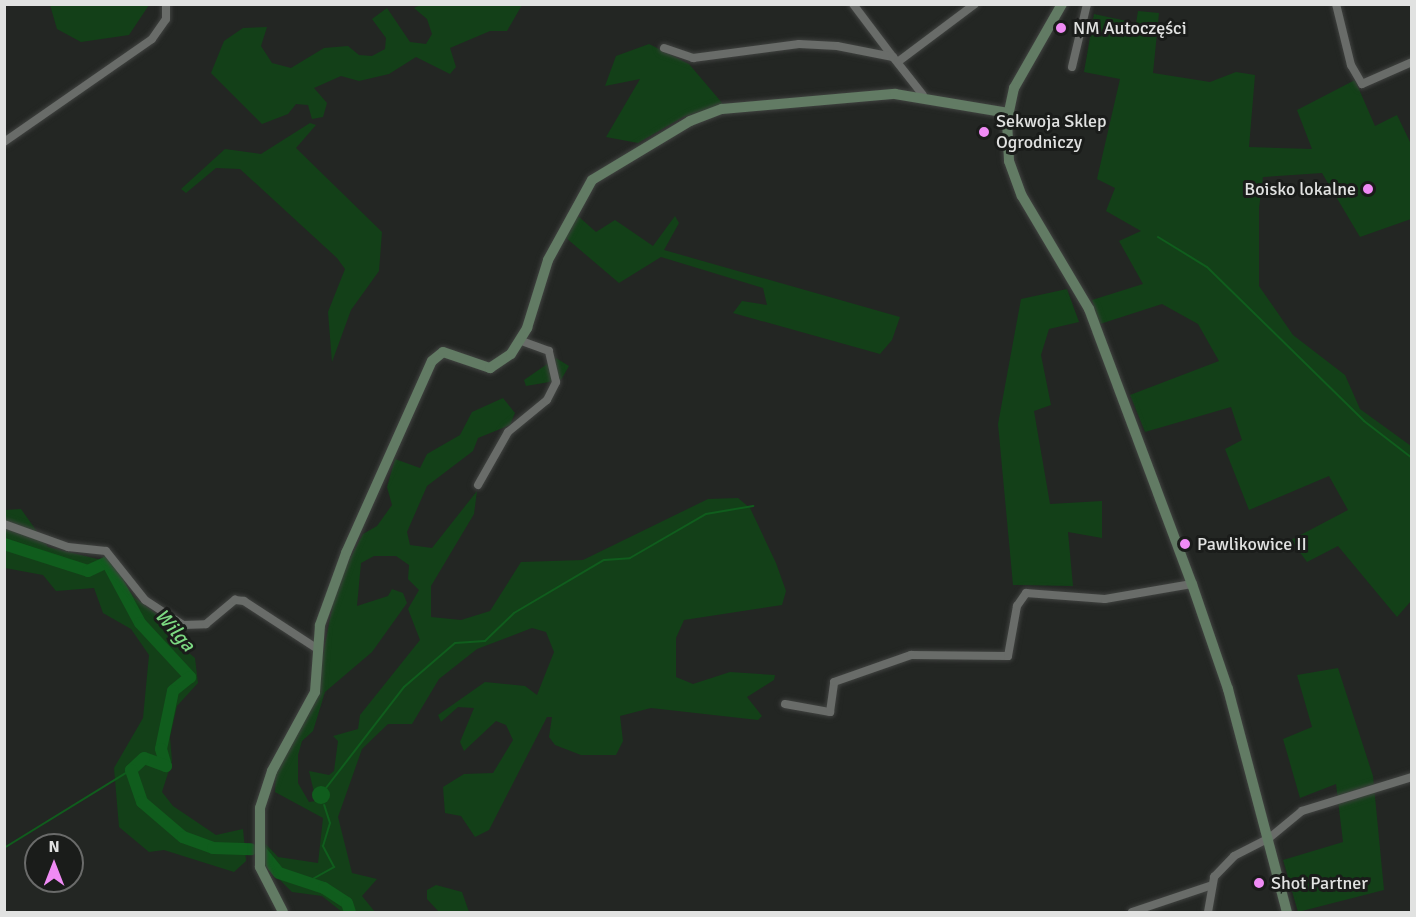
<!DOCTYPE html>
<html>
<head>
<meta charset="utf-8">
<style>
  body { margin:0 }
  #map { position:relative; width:1416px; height:917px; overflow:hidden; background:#232623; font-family:Signika,sans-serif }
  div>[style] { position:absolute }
  .green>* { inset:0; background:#134018 }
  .water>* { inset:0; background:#105d1d }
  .round { border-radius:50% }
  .stream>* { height:2px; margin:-1px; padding:0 1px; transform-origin:1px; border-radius:1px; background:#105d1d }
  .river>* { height:12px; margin:-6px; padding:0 6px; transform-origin:6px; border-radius:6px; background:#105d1d }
  .roads { filter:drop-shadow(0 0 2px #404240) drop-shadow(0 0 2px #404240) }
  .street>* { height:8px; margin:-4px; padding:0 4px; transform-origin:4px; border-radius:4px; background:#696c69 }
  .secondary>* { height:10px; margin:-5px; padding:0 5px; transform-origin:5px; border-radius:5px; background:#627b64 }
  .dots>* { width:16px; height:16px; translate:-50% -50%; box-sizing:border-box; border:3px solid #1a1c1a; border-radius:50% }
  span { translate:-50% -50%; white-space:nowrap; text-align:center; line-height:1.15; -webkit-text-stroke:6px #1a1c1a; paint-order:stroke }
  .poi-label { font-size:18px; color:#e1e2e1 }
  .left { translate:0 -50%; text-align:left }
  .right { translate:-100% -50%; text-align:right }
  .water-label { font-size:20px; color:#7cd982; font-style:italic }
  .frame { position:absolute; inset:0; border:6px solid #e1e2e1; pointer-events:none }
  .north { position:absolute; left:24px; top:833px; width:60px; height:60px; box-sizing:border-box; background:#1a1c1a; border:2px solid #6a6b6a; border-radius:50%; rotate:0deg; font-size:16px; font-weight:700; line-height:24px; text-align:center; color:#e1e2e1 }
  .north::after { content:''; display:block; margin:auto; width:21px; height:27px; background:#f08bf5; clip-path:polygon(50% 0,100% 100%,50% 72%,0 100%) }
</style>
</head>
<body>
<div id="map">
  <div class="green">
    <div style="clip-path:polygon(50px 5px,50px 4px,149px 5px,129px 35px,81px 42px,57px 29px)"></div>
    <div style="clip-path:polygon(420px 5px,522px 5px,507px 31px,490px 31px,450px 48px,456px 67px,450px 74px,416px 57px,389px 74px,359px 81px,341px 76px,314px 88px,327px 103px,323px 117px,312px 119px,308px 105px,296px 104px,288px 114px,262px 124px,211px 73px,224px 41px,243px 28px,267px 27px,261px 46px,272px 63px,291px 68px,324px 48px,348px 46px,359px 55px,372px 56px,385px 49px,386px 38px,372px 19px,387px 8px,410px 42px,426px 44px,432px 34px,427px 19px,414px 8px)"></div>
    <div style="clip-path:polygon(1138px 11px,1159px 13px,1153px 73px,1210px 82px,1236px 72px,1255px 75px,1249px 147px,1312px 149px,1297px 110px,1355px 80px,1375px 126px,1397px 115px,1411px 144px,1411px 219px,1360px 237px,1322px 173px,1263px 177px,1259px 208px,1259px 286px,1293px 335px,1345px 375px,1360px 409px,1411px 446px,1411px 601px,1397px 617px,1338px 546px,1307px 562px,1291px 540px,1348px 510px,1329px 476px,1249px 510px,1225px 449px,1242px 440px,1231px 407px,1145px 432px,1130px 395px,1219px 361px,1198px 324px,1162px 304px,1100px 324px,1092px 300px,1143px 284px,1119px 241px,1141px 231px,1106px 211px,1115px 188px,1097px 179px,1120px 79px,1084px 72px,1094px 14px,1136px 23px)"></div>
    <div style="clip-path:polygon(649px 44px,689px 64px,723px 104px,683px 117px,638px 143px,606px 137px,640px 79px,605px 86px,616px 56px)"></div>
    <div style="clip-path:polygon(310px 123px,316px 125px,296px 148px,382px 232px,379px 271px,351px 310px,332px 362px,328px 312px,345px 269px,337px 258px,240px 169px,216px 168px,186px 193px,181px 189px,225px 149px,261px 154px)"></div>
    <div style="clip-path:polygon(578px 216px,596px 232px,615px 220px,653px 246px,675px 216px,679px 223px,664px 250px,900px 317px,892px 340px,880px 354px,733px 313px,742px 301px,767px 305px,763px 288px,661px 257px,619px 283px,565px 237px)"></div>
    <div style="clip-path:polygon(1067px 289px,1079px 322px,1049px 329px,1041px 355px,1051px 405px,1034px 411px,1050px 504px,1102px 501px,1102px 538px,1068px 532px,1073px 586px,1013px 585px,998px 424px,1021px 299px)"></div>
    <div style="clip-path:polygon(556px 358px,569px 366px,561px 380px,526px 386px,524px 380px)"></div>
    <div style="clip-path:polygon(evenodd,503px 398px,515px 413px,510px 425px,478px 438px,473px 451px,427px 486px,407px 532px,410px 545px,432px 548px,477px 491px,474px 514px,431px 586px,431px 617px,461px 620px,490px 611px,521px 562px,583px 560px,708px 499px,738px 498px,750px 508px,776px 563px,786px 591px,782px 605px,684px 620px,676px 638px,676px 677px,693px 684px,730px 672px,775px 675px,774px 680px,747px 697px,762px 716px,758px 720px,651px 708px,620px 716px,623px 741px,616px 755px,581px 755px,555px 745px,549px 737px,552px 717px,547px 717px,489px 830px,475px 837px,461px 816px,445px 813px,443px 787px,464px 774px,493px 773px,513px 740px,506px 725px,496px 721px,464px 751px,460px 742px,474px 708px,458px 707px,441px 722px,438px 715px,485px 682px,525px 686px,537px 695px,554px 652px,546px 632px,532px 628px,477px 649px,439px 679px,412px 724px,388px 724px,362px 749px,338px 817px,352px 873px,377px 879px,362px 896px,375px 912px,342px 912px,322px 896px,292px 892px,269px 869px,260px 838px,278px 857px,318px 863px,323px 818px,275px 792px,276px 770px,313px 706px,337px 583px,363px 534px,377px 526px,392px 505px,387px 487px,395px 459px,420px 468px,427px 454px,460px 435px,472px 412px,503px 398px,374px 556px,396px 556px,409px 565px,408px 579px,419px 590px,408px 609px,420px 640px,360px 715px,358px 729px,333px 736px,338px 741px,334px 771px,329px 775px,309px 771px,316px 801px,309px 802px,298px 783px,298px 755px,302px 741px,313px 731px,325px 692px,372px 652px,407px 603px,403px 593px,392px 589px,388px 596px,357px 606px,361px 563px,374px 556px)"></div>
    <div style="clip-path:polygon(21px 509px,48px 547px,110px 562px,134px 597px,158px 615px,171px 638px,195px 658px,198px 683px,177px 706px,170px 737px,172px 761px,162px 792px,173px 806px,216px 835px,243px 829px,246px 861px,234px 872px,164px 850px,149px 852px,119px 827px,114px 768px,143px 718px,149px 655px,131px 629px,103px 613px,94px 588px,56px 591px,43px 575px,5px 568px,5px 510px)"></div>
    <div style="clip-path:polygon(1338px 668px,1373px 776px,1384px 890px,1298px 912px,1283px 860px,1343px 842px,1336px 784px,1300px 798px,1283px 739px,1312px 727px,1297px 675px)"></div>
    <div style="clip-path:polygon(436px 885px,462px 892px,469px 912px,439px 912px,427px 899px,427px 890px)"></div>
  </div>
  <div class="water">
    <div class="round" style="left:312px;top:786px;width:18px;height:18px"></div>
  </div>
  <div class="stream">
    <div style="left:1158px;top:237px;width:57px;rotate:31.5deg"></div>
    <div style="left:1207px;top:267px;width:220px;rotate:44.4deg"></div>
    <div style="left:1364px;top:421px;width:61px;rotate:37.6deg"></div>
    <div style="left:4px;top:561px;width:38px;rotate:90deg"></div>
    <div style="left:326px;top:788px;width:128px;rotate:-52.3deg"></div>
    <div style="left:404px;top:687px;width:67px;rotate:-40.8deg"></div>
    <div style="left:455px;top:643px;width:30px;rotate:-4deg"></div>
    <div style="left:485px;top:641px;width:40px;rotate:-44deg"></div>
    <div style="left:514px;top:613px;width:104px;rotate:-30.5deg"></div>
    <div style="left:604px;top:560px;width:26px;rotate:-4deg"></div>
    <div style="left:630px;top:558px;width:88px;rotate:-30.1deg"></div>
    <div style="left:706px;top:514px;width:48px;rotate:-9.7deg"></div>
    <div style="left:4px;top:848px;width:149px;rotate:-31.6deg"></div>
    <div style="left:309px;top:881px;width:29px;rotate:-29deg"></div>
    <div style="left:334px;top:867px;width:24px;rotate:-118deg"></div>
    <div style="left:323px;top:846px;width:24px;rotate:-73deg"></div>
    <div style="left:330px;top:823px;width:19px;rotate:-108deg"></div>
  </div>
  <div class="river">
    <div style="left:4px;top:544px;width:88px;rotate:17.8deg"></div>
    <div style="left:88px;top:571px;width:21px;rotate:-25deg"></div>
    <div style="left:107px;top:562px;width:69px;rotate:61.6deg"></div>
    <div style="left:140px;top:623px;width:74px;rotate:47.2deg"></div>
    <div style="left:190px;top:677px;width:22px;rotate:141deg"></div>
    <div style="left:173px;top:691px;width:59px;rotate:101.7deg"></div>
    <div style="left:161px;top:749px;width:18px;rotate:74deg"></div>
    <div style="left:166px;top:766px;width:23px;rotate:-160deg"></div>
    <div style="left:144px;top:758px;width:18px;rotate:137deg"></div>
    <div style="left:131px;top:770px;width:34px;rotate:71deg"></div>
    <div style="left:142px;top:802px;width:54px;rotate:40.5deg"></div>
    <div style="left:183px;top:837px;width:32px;rotate:20deg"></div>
    <div style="left:213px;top:848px;width:38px;rotate:2deg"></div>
    <div style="left:261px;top:851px;width:28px;rotate:51deg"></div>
    <div style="left:279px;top:873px;width:47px;rotate:18.4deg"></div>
    <div style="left:324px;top:888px;width:27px;rotate:33deg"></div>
    <div style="left:347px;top:903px;width:9px;rotate:72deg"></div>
  </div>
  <div class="roads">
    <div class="street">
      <div style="left:853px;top:4px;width:66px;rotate:53deg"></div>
      <div style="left:1336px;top:4px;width:63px;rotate:76.2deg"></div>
      <div style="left:1351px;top:65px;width:22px;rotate:60deg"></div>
      <div style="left:1362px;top:84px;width:55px;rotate:-23.7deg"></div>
      <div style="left:664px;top:48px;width:31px;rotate:19deg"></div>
      <div style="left:693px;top:58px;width:107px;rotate:-7.5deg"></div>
      <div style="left:799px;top:44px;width:38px;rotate:3deg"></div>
      <div style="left:837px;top:46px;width:57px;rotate:11.1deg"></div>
      <div style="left:893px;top:57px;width:48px;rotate:51.7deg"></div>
      <div style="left:899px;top:61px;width:95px;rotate:-36.9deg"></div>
      <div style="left:1072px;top:67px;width:65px;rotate:-76.6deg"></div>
      <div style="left:4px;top:142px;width:180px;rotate:-34.8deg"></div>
      <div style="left:152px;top:39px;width:24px;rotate:-55deg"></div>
      <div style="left:166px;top:19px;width:15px;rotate:-90deg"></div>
      <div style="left:478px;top:485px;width:61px;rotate:-60.5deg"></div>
      <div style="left:508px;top:432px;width:50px;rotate:-39.4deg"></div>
      <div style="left:547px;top:400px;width:20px;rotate:-63deg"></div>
      <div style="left:556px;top:382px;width:32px;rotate:-103deg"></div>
      <div style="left:549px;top:351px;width:30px;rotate:-160deg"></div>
      <div style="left:4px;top:524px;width:68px;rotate:19.8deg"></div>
      <div style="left:68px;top:547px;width:38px;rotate:6deg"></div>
      <div style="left:106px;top:551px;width:63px;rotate:51.5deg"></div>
      <div style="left:145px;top:600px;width:45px;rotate:33.3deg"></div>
      <div style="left:183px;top:625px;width:23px;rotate:-2deg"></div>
      <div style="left:206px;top:624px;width:38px;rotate:-40deg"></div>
      <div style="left:235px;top:600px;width:9px;rotate:6deg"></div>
      <div style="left:244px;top:601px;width:86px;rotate:33.1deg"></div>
      <div style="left:785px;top:704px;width:46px;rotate:10.1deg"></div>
      <div style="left:830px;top:712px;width:30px;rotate:-82deg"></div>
      <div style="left:834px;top:682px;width:82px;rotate:-19.3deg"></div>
      <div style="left:911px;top:655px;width:97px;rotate:0.6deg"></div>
      <div style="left:1008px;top:656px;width:51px;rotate:-79.8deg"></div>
      <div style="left:1017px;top:606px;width:16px;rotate:-55deg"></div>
      <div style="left:1026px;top:593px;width:79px;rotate:4.3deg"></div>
      <div style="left:1105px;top:599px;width:88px;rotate:-9.8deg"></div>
      <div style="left:1132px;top:912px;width:84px;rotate:-18.6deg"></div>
      <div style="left:1208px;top:912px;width:36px;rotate:-80deg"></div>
      <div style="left:1214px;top:877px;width:29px;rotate:-46deg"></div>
      <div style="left:1234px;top:856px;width:38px;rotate:-27deg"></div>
      <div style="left:1268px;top:839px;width:44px;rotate:-39.5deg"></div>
      <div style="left:1302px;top:811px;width:115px;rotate:-17.2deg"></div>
    </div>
    <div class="secondary">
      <div style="left:1062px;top:4px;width:97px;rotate:119.7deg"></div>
      <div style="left:1014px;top:88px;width:34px;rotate:102deg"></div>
      <div style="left:1007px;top:121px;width:40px;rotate:87.1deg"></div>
      <div style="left:1009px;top:161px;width:37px;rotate:70deg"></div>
      <div style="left:1022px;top:196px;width:131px;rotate:59.3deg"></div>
      <div style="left:1089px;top:309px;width:294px;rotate:69.5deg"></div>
      <div style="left:1192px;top:584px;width:111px;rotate:71.1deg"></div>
      <div style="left:1228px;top:689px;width:231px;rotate:75.2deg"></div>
      <div style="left:283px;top:912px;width:51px;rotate:-117.1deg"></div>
      <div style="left:260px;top:867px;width:59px;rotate:-90deg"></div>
      <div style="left:260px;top:808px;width:39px;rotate:-72deg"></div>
      <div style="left:272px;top:771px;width:90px;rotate:-61.4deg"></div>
      <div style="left:315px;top:692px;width:67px;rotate:-85.7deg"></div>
      <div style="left:320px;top:625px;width:77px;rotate:-70.1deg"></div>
      <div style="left:346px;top:553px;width:210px;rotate:-65.9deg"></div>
      <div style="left:432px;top:361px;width:14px;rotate:-39deg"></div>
      <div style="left:443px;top:352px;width:50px;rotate:18.8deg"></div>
      <div style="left:490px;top:368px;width:25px;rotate:-34deg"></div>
      <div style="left:511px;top:354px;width:31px;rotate:-58deg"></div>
      <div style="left:527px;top:328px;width:71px;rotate:-72.8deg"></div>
      <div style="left:548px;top:260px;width:91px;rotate:-61.2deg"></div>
      <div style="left:592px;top:180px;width:114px;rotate:-31deg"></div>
      <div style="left:690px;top:121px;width:34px;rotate:-21deg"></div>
      <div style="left:722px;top:109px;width:174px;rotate:-5deg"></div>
      <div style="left:895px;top:94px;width:115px;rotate:9.5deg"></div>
    </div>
  </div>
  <div class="dots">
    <div style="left:1061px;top:28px;background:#f08bf5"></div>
    <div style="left:984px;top:132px;background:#f08bf5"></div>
    <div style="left:1368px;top:189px;background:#f08bf5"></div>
    <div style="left:1185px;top:544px;background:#f08bf5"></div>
    <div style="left:1259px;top:883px;background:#f08bf5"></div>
  </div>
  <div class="poi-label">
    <span class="left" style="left:1073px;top:28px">NM Autoczęści</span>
    <span class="left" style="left:996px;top:132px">Sekwoja Sklep<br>Ogrodniczy</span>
    <span class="right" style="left:1356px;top:189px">Boisko lokalne</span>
    <span class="left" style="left:1197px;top:544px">Pawlikowice II</span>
    <span class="left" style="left:1271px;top:883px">Shot Partner</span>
  </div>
  <div class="water-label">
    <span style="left:175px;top:630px;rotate:49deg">Wilga</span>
  </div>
  <div class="frame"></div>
  <div class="north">N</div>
</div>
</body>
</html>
